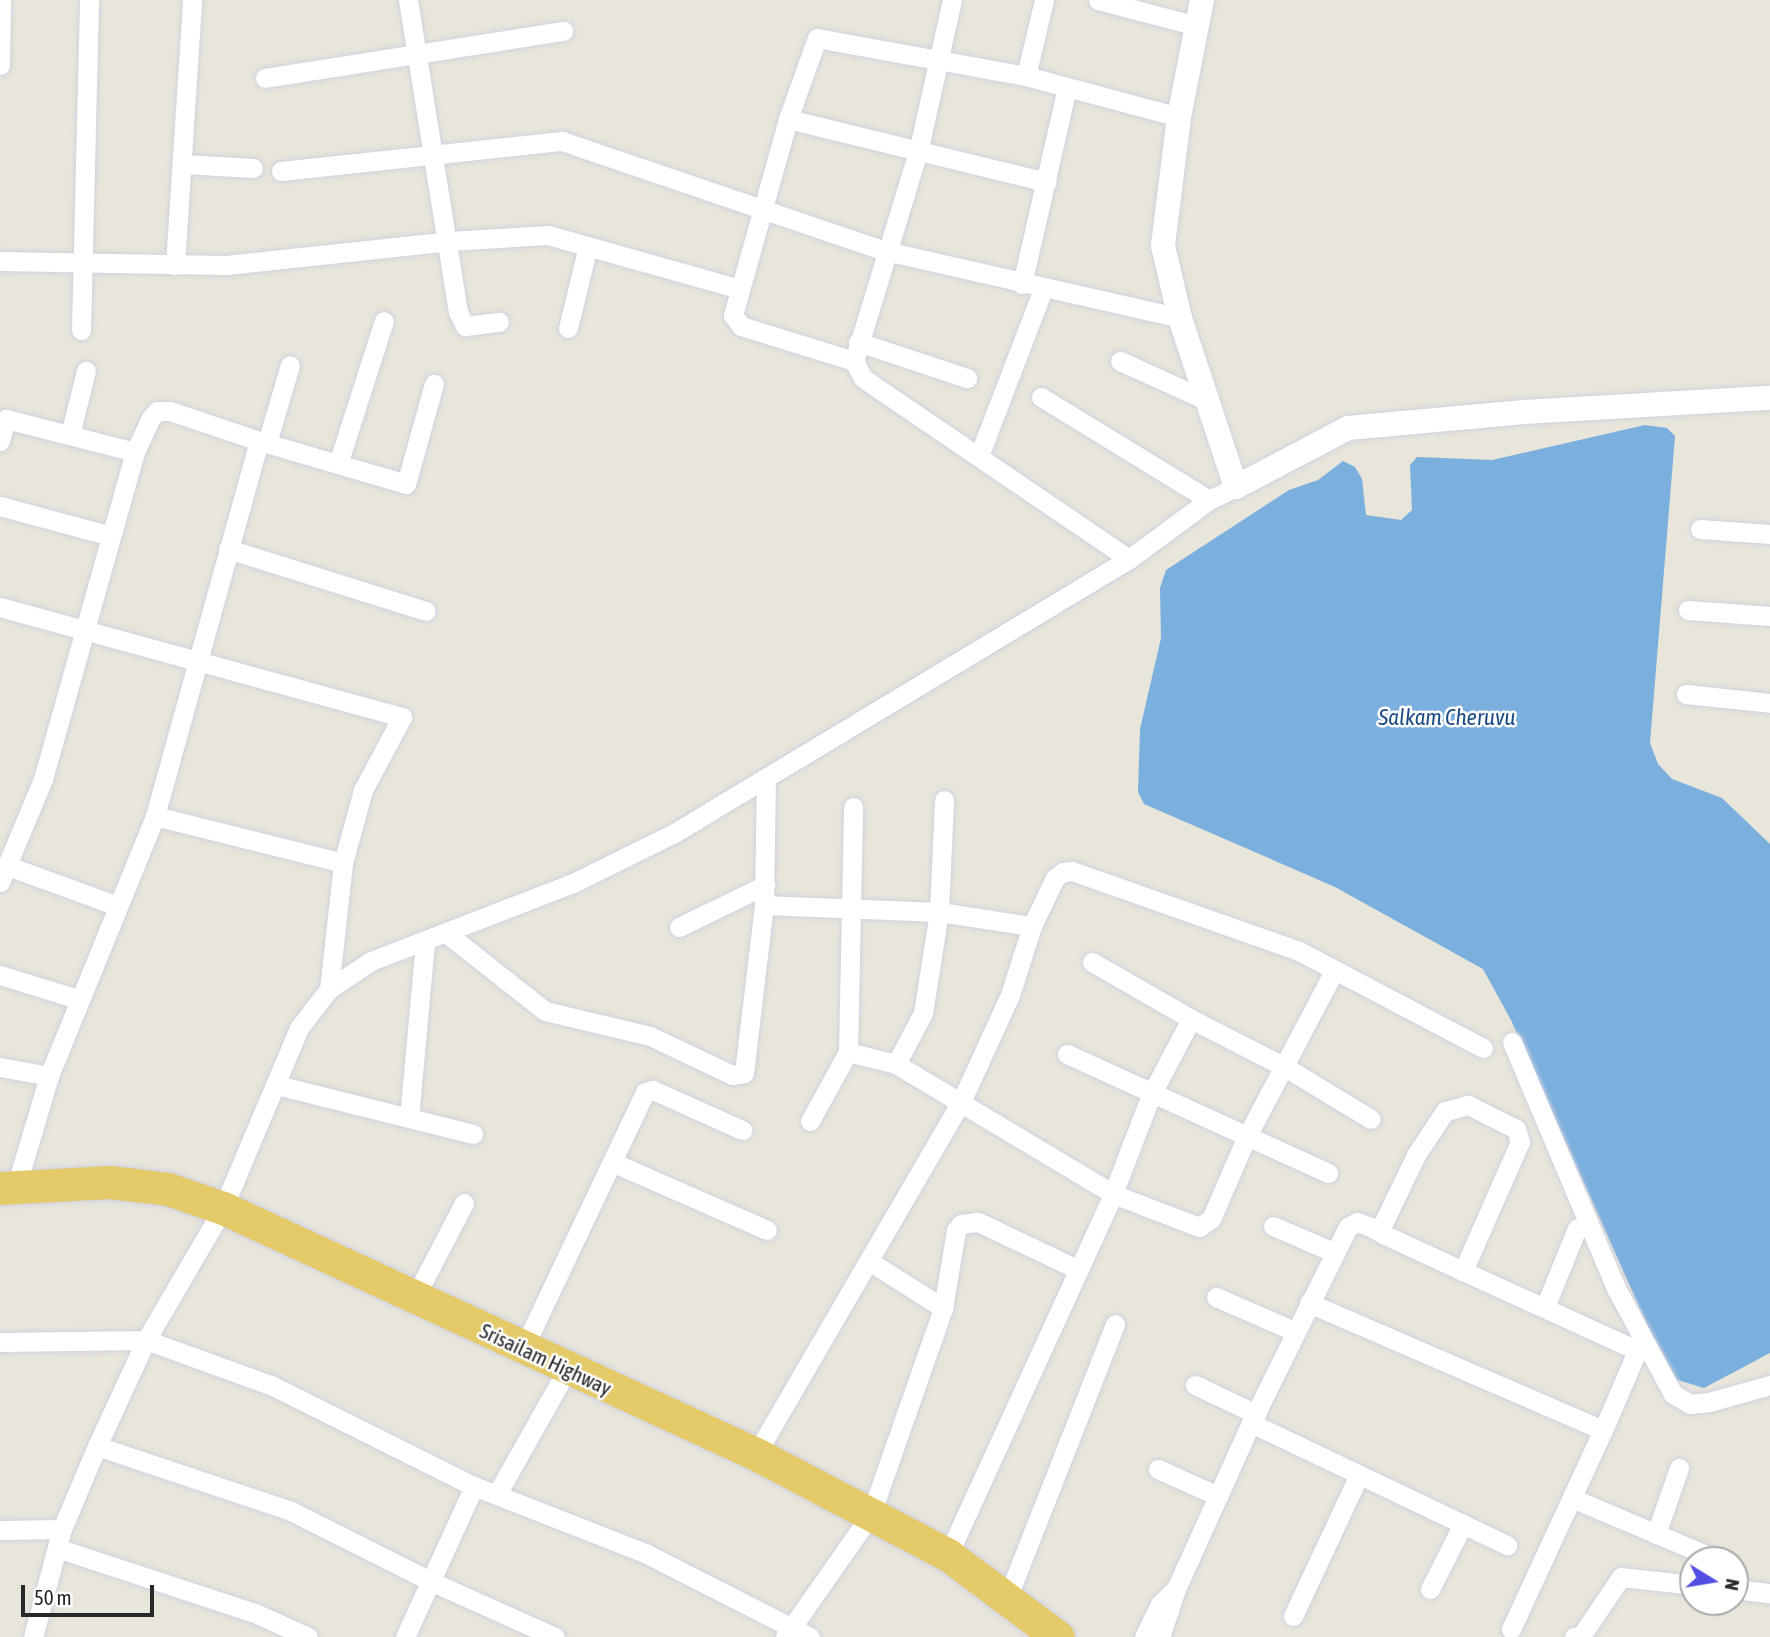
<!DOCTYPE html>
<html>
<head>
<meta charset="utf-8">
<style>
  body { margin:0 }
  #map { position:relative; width:1770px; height:1637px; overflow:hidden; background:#e8e5db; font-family:"Asap Condensed",sans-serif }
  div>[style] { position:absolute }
  .water>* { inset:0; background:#7aafde }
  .roads { filter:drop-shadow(0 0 2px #d1d1df) drop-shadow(0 0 2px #d1d1df) }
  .minor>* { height:19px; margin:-9.5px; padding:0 9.5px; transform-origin:9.5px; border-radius:9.5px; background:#fff }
  .tertiary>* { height:24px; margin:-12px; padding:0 12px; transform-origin:12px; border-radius:12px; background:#fff }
  .trunk>* { height:33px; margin:-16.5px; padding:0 16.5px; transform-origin:16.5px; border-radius:16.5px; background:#e4ca68 }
  span { translate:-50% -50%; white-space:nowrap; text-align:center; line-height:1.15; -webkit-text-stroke:5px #fff; paint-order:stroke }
  .street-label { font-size:21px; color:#282828 }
  .water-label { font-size:23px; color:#1d4d86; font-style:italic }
  .north { position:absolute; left:1679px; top:1546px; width:70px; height:70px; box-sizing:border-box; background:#fff; border:2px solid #a9a9a9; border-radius:50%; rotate:101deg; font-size:19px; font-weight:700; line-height:28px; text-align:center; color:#282828 }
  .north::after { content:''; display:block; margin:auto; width:24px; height:32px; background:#514ee2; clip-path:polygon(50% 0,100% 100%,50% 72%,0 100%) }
  .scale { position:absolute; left:21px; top:1585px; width:133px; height:32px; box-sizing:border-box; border:4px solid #282828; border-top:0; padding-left:9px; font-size:21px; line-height:24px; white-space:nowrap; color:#282828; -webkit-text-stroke:5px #fff; paint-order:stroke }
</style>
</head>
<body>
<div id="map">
  <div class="water">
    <div style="clip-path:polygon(1645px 425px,1667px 428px,1675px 436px,1650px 743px,1658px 764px,1672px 779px,1722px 798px,1770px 844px,1770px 1353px,1704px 1388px,1671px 1378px,1511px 1020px,1483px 969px,1335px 887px,1144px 804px,1138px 792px,1140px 729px,1161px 638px,1160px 588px,1166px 570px,1289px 490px,1318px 480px,1343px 461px,1355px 467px,1362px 479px,1366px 515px,1401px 520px,1412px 510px,1410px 465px,1417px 457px,1492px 460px)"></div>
  </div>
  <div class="roads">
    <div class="minor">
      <div style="left:408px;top:0;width:316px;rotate:80.9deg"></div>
      <div style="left:458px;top:312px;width:16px;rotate:63deg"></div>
      <div style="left:465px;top:326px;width:34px;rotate:-7deg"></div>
      <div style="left:1098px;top:0;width:102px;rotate:14.7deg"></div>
      <div style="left:0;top:65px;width:65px;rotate:-89.1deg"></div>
      <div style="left:1026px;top:76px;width:78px;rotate:-76.7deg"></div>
      <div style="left:265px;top:78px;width:302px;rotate:-9deg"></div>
      <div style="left:788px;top:119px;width:266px;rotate:13.7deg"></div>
      <div style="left:184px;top:164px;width:69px;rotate:3.3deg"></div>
      <div style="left:281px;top:171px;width:283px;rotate:-6.1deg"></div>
      <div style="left:562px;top:141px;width:342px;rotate:18.8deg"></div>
      <div style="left:886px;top:251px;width:302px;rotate:12.8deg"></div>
      <div style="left:0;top:261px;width:226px;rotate:1deg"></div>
      <div style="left:226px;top:265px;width:224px;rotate:-6.1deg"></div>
      <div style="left:449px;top:241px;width:99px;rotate:-3.5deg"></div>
      <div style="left:548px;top:235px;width:199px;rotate:15.7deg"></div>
      <div style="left:175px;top:265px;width:266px;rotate:-86.3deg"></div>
      <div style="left:1022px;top:284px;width:202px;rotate:-77.1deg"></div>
      <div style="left:568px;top:328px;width:84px;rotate:-76.3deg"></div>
      <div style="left:81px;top:330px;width:330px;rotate:-88.6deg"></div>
      <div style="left:858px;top:342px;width:115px;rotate:18.3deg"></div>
      <div style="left:854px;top:361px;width:219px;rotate:-73deg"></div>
      <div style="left:918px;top:152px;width:156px;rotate:-77.4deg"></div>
      <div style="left:1120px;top:361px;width:94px;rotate:24.4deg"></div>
      <div style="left:1041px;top:397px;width:197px;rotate:31.5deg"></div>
      <div style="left:70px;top:435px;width:66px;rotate:-76deg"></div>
      <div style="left:0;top:441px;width:23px;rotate:-75deg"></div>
      <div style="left:6px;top:419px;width:133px;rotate:14.3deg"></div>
      <div style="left:267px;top:443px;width:81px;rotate:-73.6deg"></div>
      <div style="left:979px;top:456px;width:179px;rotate:-69deg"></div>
      <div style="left:338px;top:464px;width:150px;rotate:-72.2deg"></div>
      <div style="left:0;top:506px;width:115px;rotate:15.1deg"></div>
      <div style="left:1700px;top:529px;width:70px;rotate:4.1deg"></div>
      <div style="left:228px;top:549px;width:207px;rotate:17.4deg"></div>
      <div style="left:1129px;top:559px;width:297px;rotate:-145.8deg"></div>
      <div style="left:883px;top:392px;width:24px;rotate:-145deg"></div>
      <div style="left:863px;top:378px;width:19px;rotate:-118deg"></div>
      <div style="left:854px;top:361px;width:118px;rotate:-162.8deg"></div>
      <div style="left:741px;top:326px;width:14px;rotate:-126deg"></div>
      <div style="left:733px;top:315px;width:204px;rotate:-74.3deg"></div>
      <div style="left:788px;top:119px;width:86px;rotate:-70.3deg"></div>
      <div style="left:817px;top:38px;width:212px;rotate:10.3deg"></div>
      <div style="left:1026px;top:76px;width:158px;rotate:15deg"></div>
      <div style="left:0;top:607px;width:417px;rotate:15.3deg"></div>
      <div style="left:402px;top:717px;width:83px;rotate:118.1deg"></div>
      <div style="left:363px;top:790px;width:76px;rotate:105.3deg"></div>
      <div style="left:343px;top:863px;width:127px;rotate:96.3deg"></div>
      <div style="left:1688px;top:610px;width:82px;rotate:4.2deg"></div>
      <div style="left:1686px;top:694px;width:84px;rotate:6.1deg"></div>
      <div style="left:155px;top:816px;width:194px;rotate:14deg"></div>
      <div style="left:8px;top:866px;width:114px;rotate:20deg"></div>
      <div style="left:0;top:882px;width:112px;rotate:-67.3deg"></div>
      <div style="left:43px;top:779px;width:340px;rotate:-74.3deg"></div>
      <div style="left:135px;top:452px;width:38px;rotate:-65deg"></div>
      <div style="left:151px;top:418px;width:9px;rotate:-49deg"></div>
      <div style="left:157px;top:411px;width:13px"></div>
      <div style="left:170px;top:411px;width:94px;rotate:18.6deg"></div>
      <div style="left:764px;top:905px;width:175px;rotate:2.3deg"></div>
      <div style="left:939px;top:912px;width:94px;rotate:8.6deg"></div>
      <div style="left:679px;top:927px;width:96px;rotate:-26deg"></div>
      <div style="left:446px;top:933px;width:126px;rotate:38.2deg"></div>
      <div style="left:545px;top:1011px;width:108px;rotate:13.4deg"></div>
      <div style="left:650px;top:1036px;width:91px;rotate:25.4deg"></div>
      <div style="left:732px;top:1075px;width:12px;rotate:-9deg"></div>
      <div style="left:744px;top:1073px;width:169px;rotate:-83.2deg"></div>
      <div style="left:764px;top:905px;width:127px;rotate:-89.1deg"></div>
      <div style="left:1092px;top:962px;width:114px;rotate:29.9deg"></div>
      <div style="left:0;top:975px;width:82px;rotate:17.1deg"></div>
      <div style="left:1512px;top:1042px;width:269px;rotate:67.1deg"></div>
      <div style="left:1617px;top:1290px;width:118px;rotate:61.7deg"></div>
      <div style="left:1673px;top:1394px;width:20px;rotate:30deg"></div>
      <div style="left:1690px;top:1404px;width:19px;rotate:-6deg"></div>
      <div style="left:1709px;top:1402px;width:63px;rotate:-15.6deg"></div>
      <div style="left:848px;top:1052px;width:49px;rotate:14deg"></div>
      <div style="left:896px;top:1064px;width:253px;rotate:30.9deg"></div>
      <div style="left:1113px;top:1194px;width:92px;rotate:21deg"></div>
      <div style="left:1199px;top:1227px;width:14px;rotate:-34deg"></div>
      <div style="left:1211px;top:1219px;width:88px;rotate:-66.6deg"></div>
      <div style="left:1246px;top:1138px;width:189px;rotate:-62.2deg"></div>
      <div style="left:1067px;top:1054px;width:287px;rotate:24.5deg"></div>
      <div style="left:896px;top:1064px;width:58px;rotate:-62.1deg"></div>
      <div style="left:923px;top:1013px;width:102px;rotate:-81deg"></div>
      <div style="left:939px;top:912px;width:112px;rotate:-87.4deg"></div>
      <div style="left:0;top:1067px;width:50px;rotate:10.4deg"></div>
      <div style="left:277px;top:1085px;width:202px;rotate:14deg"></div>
      <div style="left:409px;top:1118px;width:177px;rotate:-84.8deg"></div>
      <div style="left:810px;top:1121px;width:79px;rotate:-61.2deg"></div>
      <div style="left:848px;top:1052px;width:245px;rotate:-88.8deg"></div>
      <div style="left:612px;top:1162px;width:169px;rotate:23.7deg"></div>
      <div style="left:16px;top:1187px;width:116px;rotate:-73.4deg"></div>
      <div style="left:49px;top:1076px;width:281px;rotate:-67.8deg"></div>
      <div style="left:155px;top:816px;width:389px;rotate:-74.5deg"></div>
      <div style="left:259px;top:441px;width:153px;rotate:16.3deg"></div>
      <div style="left:406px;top:484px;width:104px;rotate:-74.4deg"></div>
      <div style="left:1273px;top:1226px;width:65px;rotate:23.4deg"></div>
      <div style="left:869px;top:1261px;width:88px;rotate:32.4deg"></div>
      <div style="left:415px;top:1297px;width:106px;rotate:-62.5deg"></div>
      <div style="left:1216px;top:1297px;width:87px;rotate:23.6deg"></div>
      <div style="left:1309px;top:1303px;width:320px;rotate:23.4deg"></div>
      <div style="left:1603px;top:1430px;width:81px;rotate:-66.6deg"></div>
      <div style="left:1635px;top:1356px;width:9px;rotate:-111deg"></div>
      <div style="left:1632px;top:1348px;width:186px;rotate:-155.5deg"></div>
      <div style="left:1545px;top:1307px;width:85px;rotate:-67.9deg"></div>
      <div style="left:0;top:1342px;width:146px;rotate:-0.8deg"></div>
      <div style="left:146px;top:1340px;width:135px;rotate:19.9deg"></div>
      <div style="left:273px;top:1386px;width:225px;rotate:26.5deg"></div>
      <div style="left:474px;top:1486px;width:184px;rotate:21.4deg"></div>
      <div style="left:645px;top:1553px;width:185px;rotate:27deg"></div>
      <div style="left:523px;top:1349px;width:284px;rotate:-64.6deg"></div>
      <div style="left:645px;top:1092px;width:8px;rotate:-14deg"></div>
      <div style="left:653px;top:1090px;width:98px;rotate:24.2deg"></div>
      <div style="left:1195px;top:1385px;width:68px;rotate:25.4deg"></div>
      <div style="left:1251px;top:1423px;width:284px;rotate:25.5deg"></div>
      <div style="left:97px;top:1446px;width:205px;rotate:18.5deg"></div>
      <div style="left:291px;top:1511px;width:153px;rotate:26.7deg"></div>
      <div style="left:428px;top:1580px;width:139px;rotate:24.2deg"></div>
      <div style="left:756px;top:1454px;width:407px;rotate:-59.8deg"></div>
      <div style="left:961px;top:1102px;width:118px;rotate:-65.4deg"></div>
      <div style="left:1010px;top:995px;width:72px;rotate:-72.3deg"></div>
      <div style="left:1032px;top:926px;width:53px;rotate:-64.4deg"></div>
      <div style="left:1055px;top:878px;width:10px;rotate:-37deg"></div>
      <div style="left:1063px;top:872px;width:9px;rotate:-6deg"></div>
      <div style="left:1072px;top:871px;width:241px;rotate:19.4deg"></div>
      <div style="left:1299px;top:951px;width:208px;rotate:27.8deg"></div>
      <div style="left:1158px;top:1469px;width:66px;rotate:24.2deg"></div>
      <div style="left:497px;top:1494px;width:142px;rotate:-60.6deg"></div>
      <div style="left:1572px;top:1498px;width:159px;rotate:23deg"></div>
      <div style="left:0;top:1530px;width:62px;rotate:-0.9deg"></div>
      <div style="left:1656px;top:1534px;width:70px;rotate:-70.8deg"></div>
      <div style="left:57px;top:1548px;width:208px;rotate:18.2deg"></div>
      <div style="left:255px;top:1613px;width:58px;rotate:24.4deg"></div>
      <div style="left:948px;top:1555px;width:397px;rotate:-65.4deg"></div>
      <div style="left:1113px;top:1194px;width:106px;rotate:-69deg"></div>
      <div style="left:1151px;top:1095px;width:86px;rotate:-62.2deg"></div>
      <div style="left:1191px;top:1019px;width:106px;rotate:27.1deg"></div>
      <div style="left:1285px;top:1067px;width:100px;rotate:31.2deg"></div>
      <div style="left:1430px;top:1589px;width:73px;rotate:-63.1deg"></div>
      <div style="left:1735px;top:1589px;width:35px;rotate:7deg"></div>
      <div style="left:1008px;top:1596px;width:292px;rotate:-68.5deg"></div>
      <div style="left:1293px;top:1616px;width:156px;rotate:-64.9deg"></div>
      <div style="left:1511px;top:1629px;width:219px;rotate:-65.2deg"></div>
      <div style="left:33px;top:1637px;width:112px;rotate:-75deg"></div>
      <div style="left:62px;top:1529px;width:90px;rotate:-67.1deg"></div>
      <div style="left:97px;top:1446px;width:117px;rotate:-65.2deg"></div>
      <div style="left:146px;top:1340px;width:153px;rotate:-59.7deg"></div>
      <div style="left:223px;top:1208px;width:195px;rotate:-67.1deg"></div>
      <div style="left:299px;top:1028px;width:49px;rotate:-52.4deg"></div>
      <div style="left:329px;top:989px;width:50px;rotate:-33.7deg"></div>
      <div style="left:371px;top:961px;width:214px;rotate:-21.1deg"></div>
      <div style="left:571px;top:884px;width:117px;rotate:-26.3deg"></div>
      <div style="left:676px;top:832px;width:529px;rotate:-31.08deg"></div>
      <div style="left:1129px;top:559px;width:99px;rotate:-36.4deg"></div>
      <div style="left:1209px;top:500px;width:30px;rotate:-26deg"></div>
      <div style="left:405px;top:1637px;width:166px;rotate:-65.4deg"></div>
      <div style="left:785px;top:1637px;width:150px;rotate:-55deg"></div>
      <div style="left:871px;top:1514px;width:218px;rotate:-70.7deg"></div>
      <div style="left:943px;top:1308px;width:79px;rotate:-80.5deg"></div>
      <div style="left:956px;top:1230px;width:8px;rotate:-50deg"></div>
      <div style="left:961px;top:1224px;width:17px;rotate:-7deg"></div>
      <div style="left:978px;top:1222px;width:110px;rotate:25.4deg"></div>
      <div style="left:1144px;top:1637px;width:37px;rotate:-64deg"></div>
      <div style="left:1160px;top:1604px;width:22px;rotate:-43deg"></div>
      <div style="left:1160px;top:1637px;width:51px;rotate:-71.6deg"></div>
      <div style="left:1176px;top:1589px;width:182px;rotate:-65.7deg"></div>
      <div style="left:1251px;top:1423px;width:219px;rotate:-63.7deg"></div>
      <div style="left:1348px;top:1227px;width:10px;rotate:-29deg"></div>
      <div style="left:1357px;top:1222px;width:15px;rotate:20deg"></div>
      <div style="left:1371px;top:1227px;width:16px;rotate:30deg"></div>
      <div style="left:1385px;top:1235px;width:86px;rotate:24.8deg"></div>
      <div style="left:1463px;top:1271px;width:141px;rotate:-66.2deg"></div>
      <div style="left:1520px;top:1142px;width:14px;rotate:-107deg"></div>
      <div style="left:1516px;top:1129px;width:54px;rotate:-153.4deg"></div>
      <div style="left:1468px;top:1105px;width:24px;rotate:165deg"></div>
      <div style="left:1445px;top:1111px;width:53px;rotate:123.4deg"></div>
      <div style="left:1416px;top:1155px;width:85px;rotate:115.7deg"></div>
      <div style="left:1574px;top:1637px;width:7px;rotate:-8deg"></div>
      <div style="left:1581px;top:1636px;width:71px;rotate:-55.9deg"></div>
      <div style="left:1621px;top:1577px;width:72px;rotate:6.3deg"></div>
    </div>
    <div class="tertiary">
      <div style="left:1202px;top:0;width:119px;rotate:101.1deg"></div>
      <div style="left:1179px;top:117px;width:130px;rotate:97.1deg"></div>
      <div style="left:1163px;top:246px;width:74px;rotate:76.7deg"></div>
      <div style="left:1180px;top:318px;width:178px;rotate:71.7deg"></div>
      <div style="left:1236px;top:487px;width:127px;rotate:-27.8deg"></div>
      <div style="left:1348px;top:428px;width:177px;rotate:-5.2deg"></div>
      <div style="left:1524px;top:412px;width:246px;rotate:-3.3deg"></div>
    </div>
    <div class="trunk">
      <div style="left:0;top:1188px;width:110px;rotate:-3.1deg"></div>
      <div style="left:110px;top:1182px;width:58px;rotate:6.9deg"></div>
      <div style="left:168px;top:1189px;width:58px;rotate:19.1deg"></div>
      <div style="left:223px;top:1208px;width:587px;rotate:24.78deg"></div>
      <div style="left:756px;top:1454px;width:217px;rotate:27.7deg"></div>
      <div style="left:948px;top:1555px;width:137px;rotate:36.7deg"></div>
    </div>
  </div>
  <div class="street-label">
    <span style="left:546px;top:1359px;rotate:25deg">Srisailam Highway</span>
  </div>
  <div class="water-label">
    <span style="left:1447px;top:717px">Salkam Cheruvu</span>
  </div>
  <div class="north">N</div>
  <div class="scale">50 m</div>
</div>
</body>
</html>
